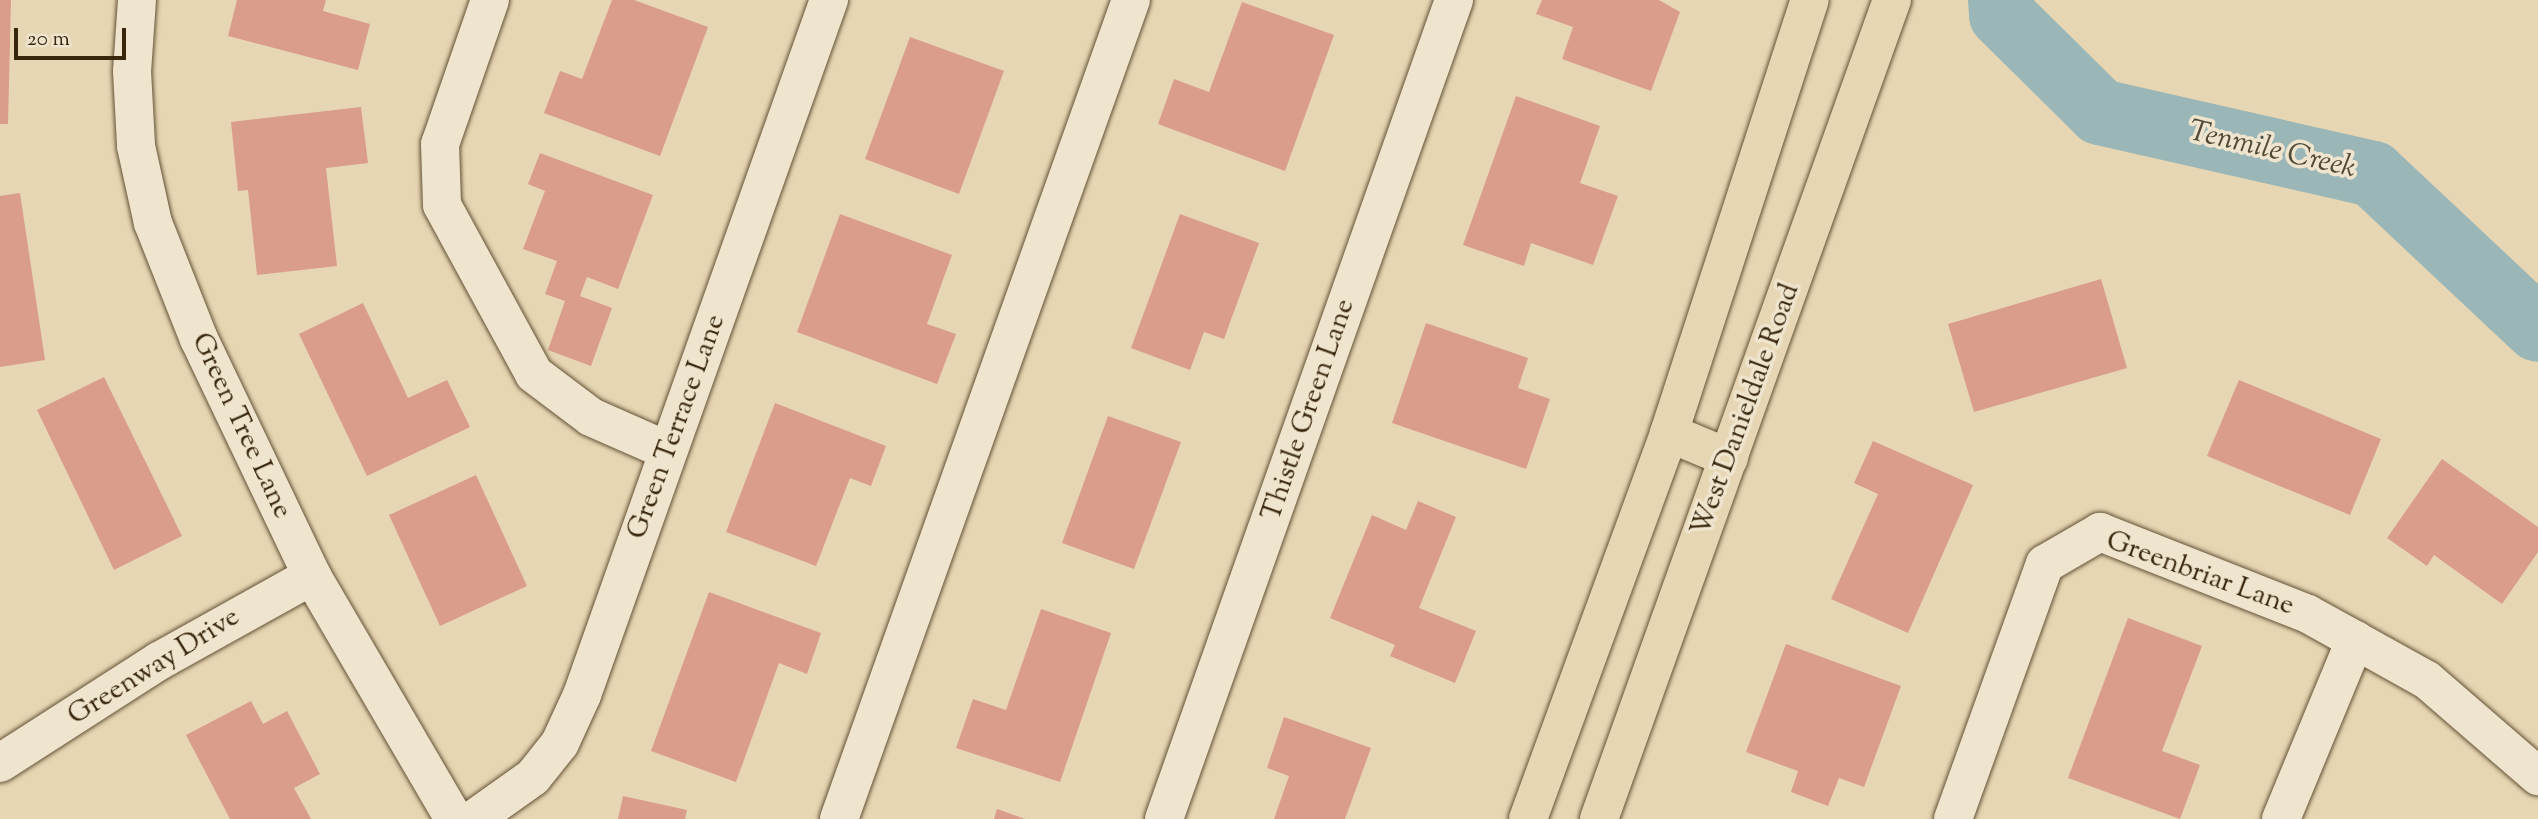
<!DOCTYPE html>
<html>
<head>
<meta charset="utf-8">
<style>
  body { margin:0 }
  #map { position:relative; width:2538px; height:819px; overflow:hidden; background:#e6d6b3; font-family:"Sorts Mill Goudy",serif }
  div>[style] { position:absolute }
  .river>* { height:66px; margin:-33px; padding:0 33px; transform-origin:33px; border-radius:33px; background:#9bb6b7 }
  .building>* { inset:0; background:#da9d8c }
  .roads { filter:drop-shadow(0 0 2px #645236) drop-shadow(0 0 2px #645236) }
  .minor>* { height:38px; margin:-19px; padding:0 19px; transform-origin:19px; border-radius:19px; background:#efe4ce }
  .major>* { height:38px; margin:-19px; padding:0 19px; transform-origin:19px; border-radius:19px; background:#e6d6b3 }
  span { translate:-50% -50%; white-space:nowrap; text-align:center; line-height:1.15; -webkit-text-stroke:7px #efe4ce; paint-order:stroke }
  .street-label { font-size:28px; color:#38260c }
  .water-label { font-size:30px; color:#514a37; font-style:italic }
  .scale { position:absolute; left:14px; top:28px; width:112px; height:32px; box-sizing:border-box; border:4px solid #38260c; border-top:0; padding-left:9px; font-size:21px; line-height:24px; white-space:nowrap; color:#38260c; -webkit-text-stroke:5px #efe4ce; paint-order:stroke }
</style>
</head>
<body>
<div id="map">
  <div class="river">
    <div style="left:2001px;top:0;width:15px;rotate:86deg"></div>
    <div style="left:2002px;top:15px;width:138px;rotate:44.7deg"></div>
    <div style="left:2100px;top:112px;width:280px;rotate:12.8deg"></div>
    <div style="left:2373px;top:174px;width:226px;rotate:43.2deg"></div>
  </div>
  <div class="building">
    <div style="clip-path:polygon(0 0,11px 0,8px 124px,0 124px)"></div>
    <div style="clip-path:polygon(237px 0,326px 0,323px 11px,370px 24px,358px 70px,228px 36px)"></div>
    <div style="clip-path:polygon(612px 0,634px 0,708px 27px,660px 156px,544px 113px,560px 71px,582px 79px)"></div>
    <div style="clip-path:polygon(1542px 0,1659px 0,1680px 12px,1651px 91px,1562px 59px,1573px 27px,1536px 14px)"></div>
    <div style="clip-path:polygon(1242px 2px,1334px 35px,1285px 171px,1158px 124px,1174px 79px,1209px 92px)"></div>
    <div style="clip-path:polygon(910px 37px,1004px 71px,959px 194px,865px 159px)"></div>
    <div style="clip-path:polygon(1516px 96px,1600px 126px,1580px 183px,1618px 196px,1593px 265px,1531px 243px,1524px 266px,1463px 245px)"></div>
    <div style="clip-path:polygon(361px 107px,368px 163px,326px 168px,337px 266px,257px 275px,248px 190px,238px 191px,231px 122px)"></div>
    <div style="clip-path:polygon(540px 153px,653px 195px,618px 289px,587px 277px,580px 296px,612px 308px,591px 366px,548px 350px,565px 301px,545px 294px,557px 261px,523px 249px,545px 191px,528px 184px)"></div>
    <div style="clip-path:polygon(20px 193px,45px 360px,0 367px,0 196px)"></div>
    <div style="clip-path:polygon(840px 214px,952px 255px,927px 324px,956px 334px,937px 384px,797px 332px)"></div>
    <div style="clip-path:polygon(1180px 214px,1259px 243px,1224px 339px,1204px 332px,1190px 370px,1131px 348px)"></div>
    <div style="clip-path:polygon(2101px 279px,2127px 368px,1974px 412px,1948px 324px)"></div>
    <div style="clip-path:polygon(363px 303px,408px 398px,447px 380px,470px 427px,367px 476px,299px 334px)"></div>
    <div style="clip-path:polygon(1426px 323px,1528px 358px,1518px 388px,1550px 399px,1526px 469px,1392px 423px)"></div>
    <div style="clip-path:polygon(104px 377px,182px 536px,114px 570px,37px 410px)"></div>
    <div style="clip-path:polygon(2239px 380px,2381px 439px,2350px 515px,2207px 456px)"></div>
    <div style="clip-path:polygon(775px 403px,886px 446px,871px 486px,850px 478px,816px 566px,726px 532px)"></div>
    <div style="clip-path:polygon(1108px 416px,1181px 442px,1134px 569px,1062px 543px)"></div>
    <div style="clip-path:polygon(1873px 441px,1973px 485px,1908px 633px,1831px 599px,1878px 494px,1854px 483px)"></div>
    <div style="clip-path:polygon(2442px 459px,2538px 527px,2538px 552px,2502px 604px,2434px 555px,2427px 566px,2387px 538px)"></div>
    <div style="clip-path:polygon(476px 475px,527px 586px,440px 626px,389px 515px)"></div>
    <div style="clip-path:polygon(1418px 501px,1456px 517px,1419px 608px,1476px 631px,1455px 683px,1390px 656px,1395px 645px,1330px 618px,1372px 515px,1406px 530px)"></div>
    <div style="clip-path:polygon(709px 592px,821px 633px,807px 674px,779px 663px,736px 782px,651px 751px)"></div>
    <div style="clip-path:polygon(1041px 609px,1111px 633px,1060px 782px,956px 748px,973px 699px,1006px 710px)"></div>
    <div style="clip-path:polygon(2128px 618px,2202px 646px,2162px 751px,2200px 765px,2180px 819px,2068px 778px)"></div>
    <div style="clip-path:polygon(1786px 644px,1901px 686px,1864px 787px,1839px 778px,1828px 806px,1791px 792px,1798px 771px,1746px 752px)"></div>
    <div style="clip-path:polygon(251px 701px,263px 724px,287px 711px,320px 774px,294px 788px,311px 819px,230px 819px,186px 735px)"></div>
    <div style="clip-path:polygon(1284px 717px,1371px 748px,1345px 819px,1274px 819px,1289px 776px,1267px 768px)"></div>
    <div style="clip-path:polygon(623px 796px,687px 810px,685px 819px,618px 819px)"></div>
    <div style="clip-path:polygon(997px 809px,1025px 819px,994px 819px)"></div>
  </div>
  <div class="roads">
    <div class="minor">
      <div style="left:137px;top:0;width:71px;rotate:94deg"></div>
      <div style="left:132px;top:71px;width:75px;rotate:86.9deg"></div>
      <div style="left:136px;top:146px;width:79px;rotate:77.6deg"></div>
      <div style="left:153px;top:223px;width:125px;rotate:68.4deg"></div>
      <div style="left:199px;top:339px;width:263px;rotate:64.5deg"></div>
      <div style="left:312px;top:576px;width:281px;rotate:59.7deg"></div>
      <div style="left:490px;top:0;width:152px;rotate:109.1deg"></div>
      <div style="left:440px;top:144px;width:61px;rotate:88.1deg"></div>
      <div style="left:442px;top:205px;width:192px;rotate:61.4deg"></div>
      <div style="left:534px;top:374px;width:71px;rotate:37deg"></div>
      <div style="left:591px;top:417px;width:84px;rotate:23.8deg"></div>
      <div style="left:0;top:763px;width:189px;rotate:-32.7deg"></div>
      <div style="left:159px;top:661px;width:175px;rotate:-29.1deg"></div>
      <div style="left:474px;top:819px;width:72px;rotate:-35.4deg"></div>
      <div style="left:533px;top:777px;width:43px;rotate:-51.5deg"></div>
      <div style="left:560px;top:743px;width:53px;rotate:-65.4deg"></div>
      <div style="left:582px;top:695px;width:738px;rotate:-70.44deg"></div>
      <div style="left:839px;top:819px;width:869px;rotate:-70.38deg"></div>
      <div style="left:1164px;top:819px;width:869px;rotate:-70.5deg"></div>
      <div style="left:1953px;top:819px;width:271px;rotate:-70.2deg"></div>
      <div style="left:2045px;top:564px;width:64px;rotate:-30.2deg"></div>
      <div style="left:2100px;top:532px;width:224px;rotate:21.5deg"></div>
      <div style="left:2308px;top:614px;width:54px;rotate:29deg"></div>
      <div style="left:2355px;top:640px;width:82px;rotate:29.1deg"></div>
      <div style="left:2427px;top:680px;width:147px;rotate:40.9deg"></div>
      <div style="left:2281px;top:819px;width:194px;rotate:-67.5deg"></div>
    </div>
    <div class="major">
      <div style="left:1669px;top:433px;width:65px;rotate:22.6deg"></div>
      <div style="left:1528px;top:819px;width:411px;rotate:-69.9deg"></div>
      <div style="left:1669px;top:433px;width:455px;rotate:-72deg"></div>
      <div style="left:1599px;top:819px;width:870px;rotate:-70.32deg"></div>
    </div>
  </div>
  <div class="street-label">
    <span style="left:1309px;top:410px;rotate:-71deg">Thistle Green Lane</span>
    <span style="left:1746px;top:410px;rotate:-70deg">West Danieldale Road</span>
    <span style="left:241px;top:426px;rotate:65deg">Green Tree Lane</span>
    <span style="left:677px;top:427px;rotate:-70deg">Green Terrace Lane</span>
    <span style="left:2200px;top:574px;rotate:20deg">Greenbriar Lane</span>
    <span style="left:154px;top:667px;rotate:-32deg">Greenway Drive</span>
  </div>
  <div class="water-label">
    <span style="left:2272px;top:151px;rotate:13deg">Tenmile Creek</span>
  </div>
  <div class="scale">20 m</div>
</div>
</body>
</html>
